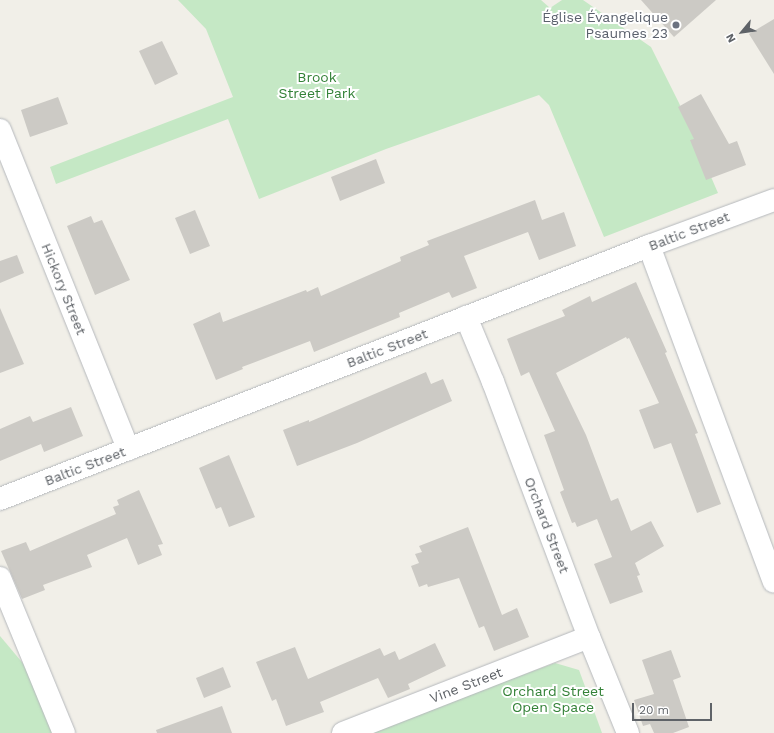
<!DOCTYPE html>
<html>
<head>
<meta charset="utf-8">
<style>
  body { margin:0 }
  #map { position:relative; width:774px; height:733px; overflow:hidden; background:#f1efe8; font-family:"Work Sans",sans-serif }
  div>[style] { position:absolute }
  .green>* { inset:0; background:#c5e8c5 }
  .building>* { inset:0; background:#cccac5 }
  .roads { filter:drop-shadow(0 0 1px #b5b8bc) drop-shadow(0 0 1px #b5b8bc) }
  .minor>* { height:22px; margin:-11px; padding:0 11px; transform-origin:11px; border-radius:11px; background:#fff }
  .dots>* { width:11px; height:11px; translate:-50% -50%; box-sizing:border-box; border:2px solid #fff; border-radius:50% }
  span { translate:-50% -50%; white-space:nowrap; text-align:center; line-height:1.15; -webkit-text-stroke:4px #fff; paint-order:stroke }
  .worship-label { font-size:14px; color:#5b616d }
  .right { translate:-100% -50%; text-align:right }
  .park-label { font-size:14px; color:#348238 }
  .street-label { font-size:14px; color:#5f6368 }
  .north { position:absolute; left:722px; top:12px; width:40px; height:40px; -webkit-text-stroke:3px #fff; paint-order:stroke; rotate:241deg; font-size:11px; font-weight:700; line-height:16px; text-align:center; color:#5f6368 }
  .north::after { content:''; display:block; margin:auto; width:14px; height:18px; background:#5f6368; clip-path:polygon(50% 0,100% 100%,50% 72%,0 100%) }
  .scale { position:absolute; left:632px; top:703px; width:80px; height:18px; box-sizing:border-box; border:2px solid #5f6368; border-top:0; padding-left:5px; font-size:12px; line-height:14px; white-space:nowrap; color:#5f6368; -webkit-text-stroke:3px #fff; paint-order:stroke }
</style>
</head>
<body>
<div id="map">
  <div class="green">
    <div style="clip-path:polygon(178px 0,541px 0,550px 8px,562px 0,583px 0,651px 47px,679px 103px,718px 193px,604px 237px,549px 105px,539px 95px,386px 149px,259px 199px,228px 119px,56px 184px,50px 167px,233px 97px,206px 29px)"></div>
    <div style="clip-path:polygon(0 636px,42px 686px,57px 733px,0 733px)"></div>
    <div style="clip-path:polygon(555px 663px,579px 670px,602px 733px,364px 733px)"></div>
  </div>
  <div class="building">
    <div style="clip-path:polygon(641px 0,716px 0,674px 37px)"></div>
    <div style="clip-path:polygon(774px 19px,774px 74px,749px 34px)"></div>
    <div style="clip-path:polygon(162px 41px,178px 74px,155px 85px,139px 51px)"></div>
    <div style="clip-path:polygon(701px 94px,729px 144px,737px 141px,746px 165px,706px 180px,690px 140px,694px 139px,678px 107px)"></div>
    <div style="clip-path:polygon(58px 97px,68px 124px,30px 137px,21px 110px)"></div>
    <div style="clip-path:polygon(376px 159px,385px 183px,340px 201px,331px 177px)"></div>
    <div style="clip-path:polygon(535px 200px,542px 220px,564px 212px,576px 246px,539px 260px,528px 232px,464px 256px,477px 288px,452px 298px,449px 292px,399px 313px,400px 317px,314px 352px,310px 341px,242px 367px,243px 369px,216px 380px,193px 324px,220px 312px,223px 322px,306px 290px,307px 292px,318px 287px,321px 296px,401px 261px,400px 257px,429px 245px,427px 241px)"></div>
    <div style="clip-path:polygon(195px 210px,210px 246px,190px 254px,175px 218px)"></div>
    <div style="clip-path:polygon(91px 216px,94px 223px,102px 220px,130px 280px,95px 295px,67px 226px)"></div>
    <div style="clip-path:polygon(17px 255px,24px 273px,0 283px,0 261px)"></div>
    <div style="clip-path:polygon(636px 282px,667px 352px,665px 353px,698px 433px,695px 434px,721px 504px,697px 513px,671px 443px,654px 449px,639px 410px,659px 403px,629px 338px,627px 339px,626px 337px,556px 373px,586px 435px,611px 501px,618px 498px,631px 531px,651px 521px,664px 546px,635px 563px,640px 575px,637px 576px,643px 592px,610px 604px,594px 564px,612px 557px,597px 519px,577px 527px,575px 522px,572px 523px,560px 492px,564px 490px,544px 435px,555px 431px,529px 372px,521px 376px,507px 339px,565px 316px,562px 310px,590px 296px,592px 302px)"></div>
    <div style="clip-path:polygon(0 308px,24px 364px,0 373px)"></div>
    <div style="clip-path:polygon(426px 372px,431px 384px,443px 379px,452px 401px,357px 443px,297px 466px,283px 430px,309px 420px,309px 422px)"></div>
    <div style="clip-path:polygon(71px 407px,83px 436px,44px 452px,41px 444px,0 461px,0 429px,30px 416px,33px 422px)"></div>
    <div style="clip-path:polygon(229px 455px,255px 517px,229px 527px,221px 507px,216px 509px,199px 468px)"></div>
    <div style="clip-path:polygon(139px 490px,163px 544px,158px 545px,162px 555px,138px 565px,127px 538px,87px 555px,92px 567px,43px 585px,45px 590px,22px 599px,1px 551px,26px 542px,30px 551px,116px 514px,113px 507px,119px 505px,117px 500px)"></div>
    <div style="clip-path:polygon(468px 527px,502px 615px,517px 608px,529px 637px,494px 651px,484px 626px,479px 628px,459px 578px,428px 587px,427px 584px,419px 587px,411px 566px,419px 563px,415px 554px,422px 552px,419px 546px)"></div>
    <div style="clip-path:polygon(435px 643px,446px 666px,408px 684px,410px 689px,388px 698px,378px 678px,320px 702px,324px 712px,286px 726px,276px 699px,272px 701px,256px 662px,295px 647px,308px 679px,380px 648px,384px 656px,395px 651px,399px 660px)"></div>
    <div style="clip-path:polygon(671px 650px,681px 677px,673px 680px,689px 727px,673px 733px,654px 733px,650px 724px,643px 726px,634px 700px,654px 694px,642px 660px)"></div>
    <div style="clip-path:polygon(223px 667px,231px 687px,204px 698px,196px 678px)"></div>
    <div style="clip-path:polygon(222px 706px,232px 733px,157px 733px,156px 730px)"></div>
  </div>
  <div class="roads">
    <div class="minor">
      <div style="left:0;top:130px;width:344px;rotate:68.1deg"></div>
      <div style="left:649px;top:246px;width:358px;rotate:69.6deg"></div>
      <div style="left:466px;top:317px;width:70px;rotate:67.4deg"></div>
      <div style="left:493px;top:382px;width:272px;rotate:69.4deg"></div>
      <div style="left:589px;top:637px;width:104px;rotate:67.9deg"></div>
      <div style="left:0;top:499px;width:697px;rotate:-21.3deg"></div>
      <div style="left:649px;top:246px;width:133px;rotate:-20.2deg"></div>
      <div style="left:0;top:578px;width:168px;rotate:67.6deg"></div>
      <div style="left:343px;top:733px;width:264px;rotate:-21.3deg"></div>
    </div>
  </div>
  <div class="dots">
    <div style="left:676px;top:25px;background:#6b7280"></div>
  </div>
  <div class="worship-label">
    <span class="right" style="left:668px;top:25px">Église Évangelique<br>Psaumes 23</span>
  </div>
  <div class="park-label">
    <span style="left:317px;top:85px">Brook<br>Street Park</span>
    <span style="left:553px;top:699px">Orchard Street<br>Open Space</span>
  </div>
  <div class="street-label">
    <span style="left:689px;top:231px;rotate:-21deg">Baltic Street</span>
    <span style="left:64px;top:289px;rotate:68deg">Hickory Street</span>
    <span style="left:387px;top:348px;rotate:-21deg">Baltic Street</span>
    <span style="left:85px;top:466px;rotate:-21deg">Baltic Street</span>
    <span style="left:547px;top:525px;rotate:69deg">Orchard Street</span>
    <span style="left:466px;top:685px;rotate:-21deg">Vine Street</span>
  </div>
  <div class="north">N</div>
  <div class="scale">20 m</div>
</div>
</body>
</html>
